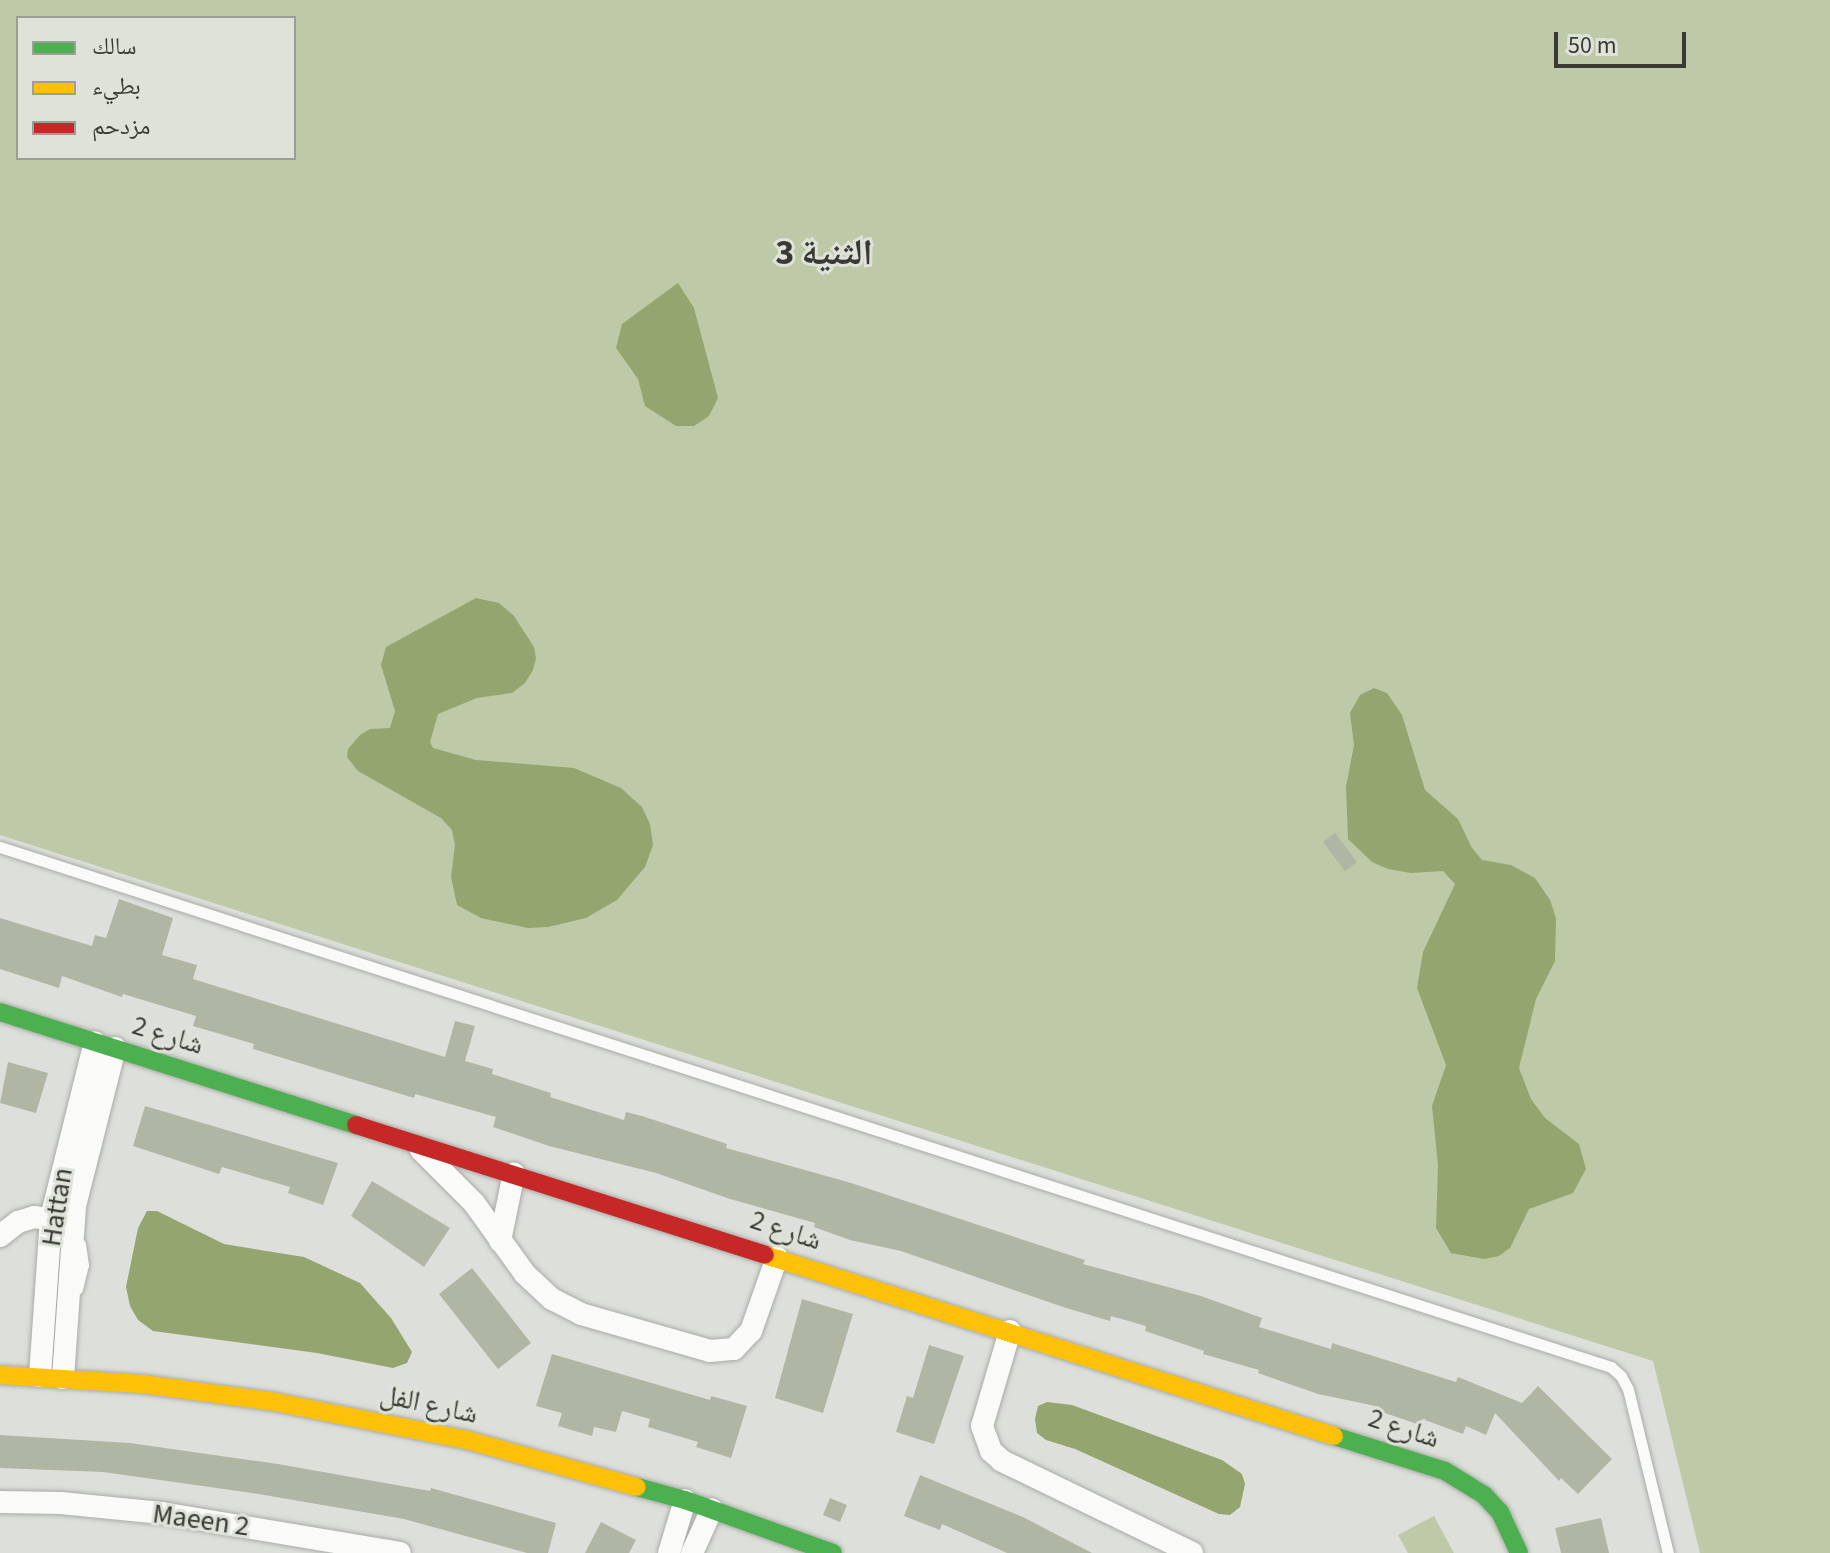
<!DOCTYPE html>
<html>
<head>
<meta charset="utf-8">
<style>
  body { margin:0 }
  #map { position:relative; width:1830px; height:1553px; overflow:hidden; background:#dde0da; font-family:"Source Sans 3","Noto Naskh Arabic",sans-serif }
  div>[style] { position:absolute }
  .green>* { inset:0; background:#bec9a7 }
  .water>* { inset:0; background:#95a570 }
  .building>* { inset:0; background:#b0b6a4 }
  .roads { filter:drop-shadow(0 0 2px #a9aba6) drop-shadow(0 0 2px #a9aba6) }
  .lane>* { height:11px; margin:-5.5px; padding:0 5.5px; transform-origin:5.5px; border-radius:5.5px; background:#fafaf9 }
  .street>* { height:22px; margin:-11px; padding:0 11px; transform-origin:11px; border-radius:11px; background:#fafaf9 }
  .fast>* { height:18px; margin:-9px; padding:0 9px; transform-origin:9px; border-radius:9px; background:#4caf50 }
  .slow>* { height:18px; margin:-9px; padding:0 9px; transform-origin:9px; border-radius:9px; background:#ffc107 }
  .jam>* { height:18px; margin:-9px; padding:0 9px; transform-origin:9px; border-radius:9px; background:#c62828 }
  span { translate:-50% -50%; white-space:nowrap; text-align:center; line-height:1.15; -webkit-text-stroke:6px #dee2d8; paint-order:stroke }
  .street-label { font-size:28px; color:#393a36 }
  .district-label { font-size:36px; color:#393a36; font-weight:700 }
  .legend { position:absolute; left:16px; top:16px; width:280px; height:144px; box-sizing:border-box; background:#dee2d8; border:2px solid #9c9f97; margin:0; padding:10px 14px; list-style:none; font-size:24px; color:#393a36 }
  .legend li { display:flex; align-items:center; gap:16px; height:40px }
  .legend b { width:40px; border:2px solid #9c9f97 }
  .scale { position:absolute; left:1554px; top:32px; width:132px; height:36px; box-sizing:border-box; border:4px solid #393a36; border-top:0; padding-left:10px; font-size:24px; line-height:28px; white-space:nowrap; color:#393a36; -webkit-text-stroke:6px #dee2d8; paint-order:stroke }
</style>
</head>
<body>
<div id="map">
  <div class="green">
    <div style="clip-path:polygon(evenodd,0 0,1830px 0,1830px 1553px,1700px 1553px,1653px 1361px,0 835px,0 0,18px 18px,294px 18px,294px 158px,18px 158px,18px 18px)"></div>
    <div style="clip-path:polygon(1434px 1516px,1454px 1553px,1408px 1553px,1398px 1535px)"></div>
  </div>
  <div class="water">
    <div style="clip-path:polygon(678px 283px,694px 308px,718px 398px,709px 416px,694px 426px,676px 426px,645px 406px,638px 379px,616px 348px,622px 324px)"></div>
    <div style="clip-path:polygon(476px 598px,499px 603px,514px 616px,534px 647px,536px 658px,533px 670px,525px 683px,512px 693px,477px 698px,438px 714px,430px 742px,433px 748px,476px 760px,574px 768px,621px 788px,642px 807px,650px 824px,653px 845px,645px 867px,617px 900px,586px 918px,548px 927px,528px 928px,481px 918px,457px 905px,451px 877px,455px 845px,452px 830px,441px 818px,358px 771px,347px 757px,348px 749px,360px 735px,370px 729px,390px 728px,395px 711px,381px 665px,386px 647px)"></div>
    <div style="clip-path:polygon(1374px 688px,1387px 693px,1402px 715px,1425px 790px,1458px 819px,1472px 848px,1482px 860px,1511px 865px,1535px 878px,1550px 900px,1556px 918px,1555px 961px,1536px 999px,1519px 1068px,1531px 1099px,1545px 1118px,1579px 1144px,1586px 1169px,1573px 1193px,1529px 1209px,1510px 1248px,1499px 1256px,1484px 1259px,1451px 1253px,1436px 1228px,1438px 1165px,1432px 1106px,1446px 1065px,1417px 988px,1423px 952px,1455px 884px,1443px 871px,1411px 873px,1388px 869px,1372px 862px,1348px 839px,1346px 787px,1354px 745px,1350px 713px,1360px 695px)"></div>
    <div style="clip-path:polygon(147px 1211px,157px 1211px,224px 1244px,304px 1257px,360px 1283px,391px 1318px,412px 1352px,407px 1363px,393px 1368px,317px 1353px,153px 1331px,138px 1320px,130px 1306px,126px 1287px,138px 1228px)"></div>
    <div style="clip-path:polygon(1047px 1402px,1072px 1405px,1222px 1460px,1242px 1474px,1245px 1484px,1240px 1507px,1230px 1515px,1219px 1514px,1075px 1449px,1046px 1440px,1037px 1433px,1035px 1419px,1038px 1406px)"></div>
  </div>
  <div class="building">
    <div style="clip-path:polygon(1335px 833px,1357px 862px,1345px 871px,1323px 842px)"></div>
    <div style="clip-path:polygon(119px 899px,173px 918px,162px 955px,197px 965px,193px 979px,445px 1057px,455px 1021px,475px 1026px,465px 1061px,493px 1069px,492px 1074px,551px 1093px,550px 1097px,624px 1120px,626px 1112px,642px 1116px,727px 1144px,726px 1148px,848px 1182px,1045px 1247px,1085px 1260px,1083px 1264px,1201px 1296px,1262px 1318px,1259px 1327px,1331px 1349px,1332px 1343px,1456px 1382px,1458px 1377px,1522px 1403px,1538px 1386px,1612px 1459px,1578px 1494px,1561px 1478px,1559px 1481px,1495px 1413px,1486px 1435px,1466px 1426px,1463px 1434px,1425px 1420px,1423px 1426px,1379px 1411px,1380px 1407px,1318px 1394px,1258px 1373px,1259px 1370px,1203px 1354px,1204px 1351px,1145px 1331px,1146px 1326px,1111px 1316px,1110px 1321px,1063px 1307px,901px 1251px,850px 1240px,814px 1227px,815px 1223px,730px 1199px,656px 1173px,549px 1146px,493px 1127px,496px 1117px,415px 1094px,414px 1098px,253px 1049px,254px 1044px,193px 1026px,196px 1016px,123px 994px,122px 997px,62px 976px,59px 988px,0 969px,0 918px,92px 946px,95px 935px,106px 938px)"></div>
    <div style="clip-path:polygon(8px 1062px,48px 1073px,36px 1113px,0 1103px)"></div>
    <div style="clip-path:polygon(145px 1106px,338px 1163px,323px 1205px,288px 1193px,290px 1187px,222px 1167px,219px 1174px,133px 1146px)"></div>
    <div style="clip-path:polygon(372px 1181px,450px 1228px,424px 1267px,351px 1216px)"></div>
    <div style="clip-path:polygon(472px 1268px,531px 1343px,498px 1369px,439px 1294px)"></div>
    <div style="clip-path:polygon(802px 1299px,853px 1314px,823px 1413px,775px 1398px)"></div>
    <div style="clip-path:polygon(929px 1345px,964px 1356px,934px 1444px,896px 1432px,907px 1396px,913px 1398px)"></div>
    <div style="clip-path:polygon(552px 1354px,710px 1400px,711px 1396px,747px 1406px,731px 1458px,696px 1447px,698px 1442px,648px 1427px,650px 1419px,622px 1411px,616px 1432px,594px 1427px,592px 1436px,558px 1426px,562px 1413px,536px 1406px)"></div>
    <div style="clip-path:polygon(0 1435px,130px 1443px,278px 1464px,430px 1491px,431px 1488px,556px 1523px,548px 1553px,527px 1553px,404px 1519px,252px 1493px,103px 1472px,0 1468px)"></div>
    <div style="clip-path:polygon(920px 1475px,1023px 1517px,1092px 1553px,1007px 1553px,942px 1524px,940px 1530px,904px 1516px)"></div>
    <div style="clip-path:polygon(830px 1498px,847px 1505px,840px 1522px,823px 1515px)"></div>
    <div style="clip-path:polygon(1601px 1518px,1609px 1553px,1561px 1553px,1555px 1528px)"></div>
    <div style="clip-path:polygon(601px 1522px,636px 1540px,629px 1553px,585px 1553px)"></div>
  </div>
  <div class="roads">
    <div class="lane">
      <div style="left:0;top:847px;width:1693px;rotate:17.89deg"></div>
      <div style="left:1611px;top:1367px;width:13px;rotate:42deg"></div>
      <div style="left:1621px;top:1376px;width:15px;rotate:62deg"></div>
      <div style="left:1628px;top:1389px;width:169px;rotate:76.3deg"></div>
      <div style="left:77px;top:1289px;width:25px;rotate:-76deg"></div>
      <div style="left:83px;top:1265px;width:21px;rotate:-98deg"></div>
    </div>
    <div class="street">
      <div style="left:421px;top:1150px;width:75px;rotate:45deg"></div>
      <div style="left:474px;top:1203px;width:87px;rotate:54.3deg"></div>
      <div style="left:525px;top:1274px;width:37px;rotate:43deg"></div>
      <div style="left:552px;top:1299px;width:33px;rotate:27deg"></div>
      <div style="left:581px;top:1314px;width:134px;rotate:16deg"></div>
      <div style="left:710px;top:1351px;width:24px;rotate:-5deg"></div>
      <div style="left:734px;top:1349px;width:25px;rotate:-47deg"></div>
      <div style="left:751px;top:1331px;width:78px;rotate:-70.6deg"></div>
      <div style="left:0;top:1236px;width:23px;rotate:-38deg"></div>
      <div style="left:18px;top:1222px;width:17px;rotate:-17deg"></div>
      <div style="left:34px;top:1217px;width:29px;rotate:8deg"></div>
      <div style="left:500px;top:1241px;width:69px;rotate:-78.4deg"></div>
      <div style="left:1010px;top:1331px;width:99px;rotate:106.4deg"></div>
      <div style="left:982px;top:1426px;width:27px;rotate:70deg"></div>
      <div style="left:991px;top:1451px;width:15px;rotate:42deg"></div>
      <div style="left:1002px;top:1461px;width:211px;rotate:25.8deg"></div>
      <div style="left:40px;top:1376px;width:158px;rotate:-86deg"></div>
      <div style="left:51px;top:1218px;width:181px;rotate:-76deg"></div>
      <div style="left:63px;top:1378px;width:172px;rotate:-86deg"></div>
      <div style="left:75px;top:1206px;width:163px;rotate:-75.8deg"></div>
      <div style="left:0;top:1502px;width:61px;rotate:0.9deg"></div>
      <div style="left:61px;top:1503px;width:101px;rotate:5.7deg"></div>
      <div style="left:162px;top:1513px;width:241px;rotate:9.5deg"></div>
      <div style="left:669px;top:1553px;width:55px;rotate:-73.2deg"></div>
      <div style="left:692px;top:1553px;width:48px;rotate:-65.6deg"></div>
    </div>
    <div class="fast">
      <div style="left:0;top:1012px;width:374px;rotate:17.6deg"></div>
      <div style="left:1334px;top:1436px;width:116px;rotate:17.5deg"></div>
      <div style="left:1445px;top:1471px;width:46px;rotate:31.6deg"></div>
      <div style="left:1484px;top:1495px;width:23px;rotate:47deg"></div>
      <div style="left:1500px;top:1512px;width:45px;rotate:65.1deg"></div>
      <div style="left:637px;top:1487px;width:50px;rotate:15.2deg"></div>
      <div style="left:685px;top:1500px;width:157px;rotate:19.7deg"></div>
    </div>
    <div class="slow">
      <div style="left:765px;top:1255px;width:597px;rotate:17.65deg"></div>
      <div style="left:0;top:1375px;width:142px;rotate:3.6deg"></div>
      <div style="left:142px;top:1384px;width:134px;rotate:7.7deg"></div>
      <div style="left:275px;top:1402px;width:196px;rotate:11.2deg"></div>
      <div style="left:467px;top:1440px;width:176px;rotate:15.5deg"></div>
    </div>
    <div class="jam">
      <div style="left:356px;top:1125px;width:429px;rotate:17.6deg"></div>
    </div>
  </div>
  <div class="street-label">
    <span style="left:168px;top:1035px;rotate:17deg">شارع 2</span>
    <span style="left:57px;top:1207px;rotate:-81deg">Hattan</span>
    <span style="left:786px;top:1230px;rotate:18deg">شارع 2</span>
    <span style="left:429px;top:1404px;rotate:12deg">شارع الفل</span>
    <span style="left:1404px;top:1428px;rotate:18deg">شارع 2</span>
    <span style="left:201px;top:1520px;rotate:8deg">Maeen 2</span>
  </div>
  <div class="district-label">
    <span style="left:824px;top:253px">الثنية 3</span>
  </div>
  <ul class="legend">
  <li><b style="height:10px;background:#4caf50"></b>سالك</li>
  <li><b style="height:10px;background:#ffc107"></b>بطيء</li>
  <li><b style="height:10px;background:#c62828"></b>مزدحم</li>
  </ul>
  <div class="scale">50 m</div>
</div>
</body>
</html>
